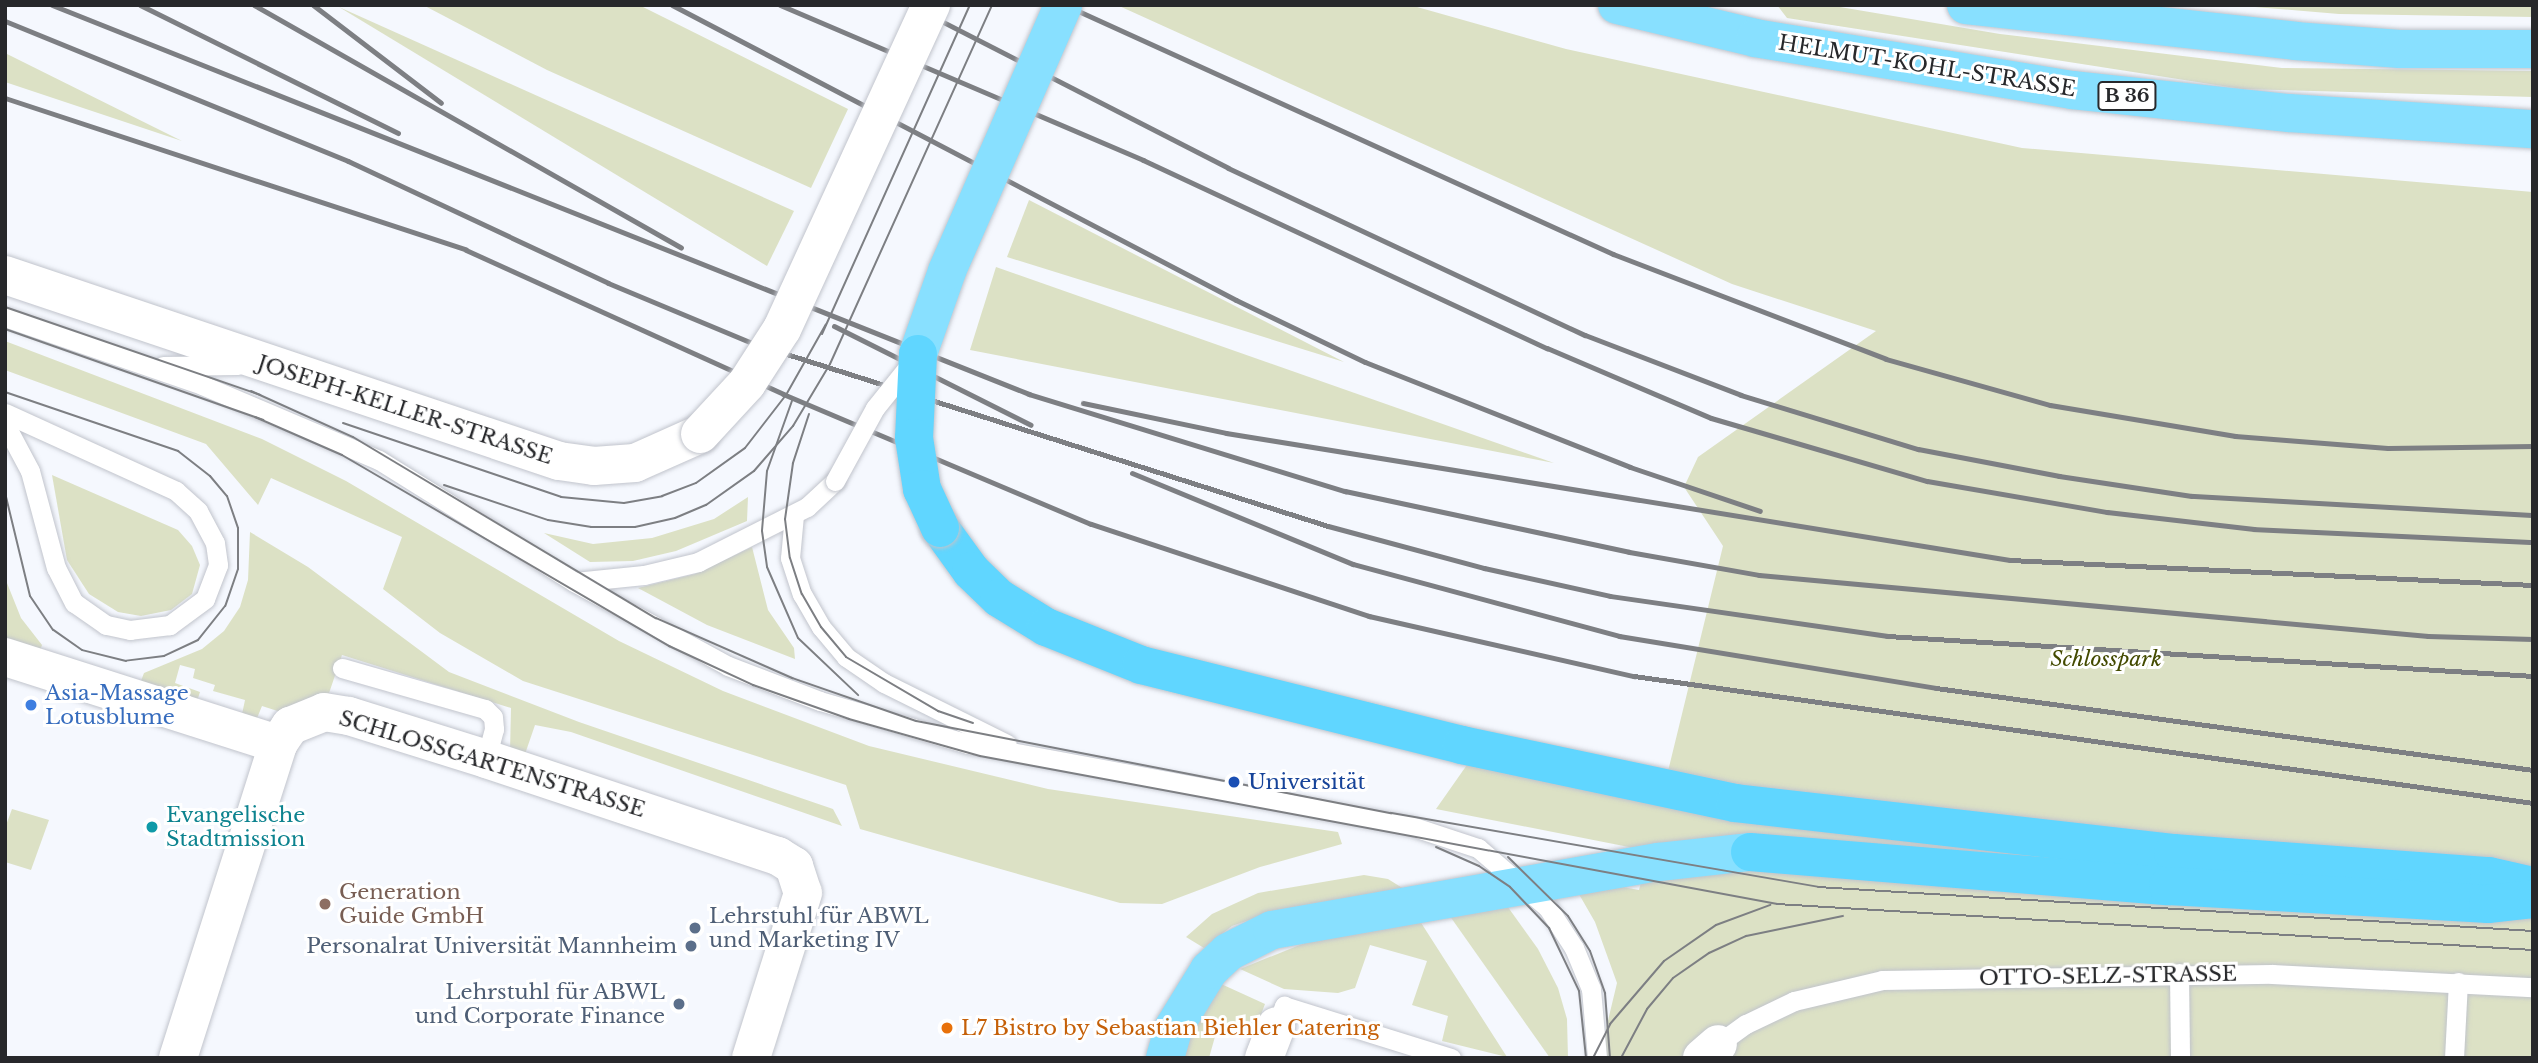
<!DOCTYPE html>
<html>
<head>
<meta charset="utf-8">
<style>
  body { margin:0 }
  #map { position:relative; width:2538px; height:1063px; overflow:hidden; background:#f5f8fe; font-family:"Libre Baskerville",serif }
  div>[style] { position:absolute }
  .green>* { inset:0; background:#dce1c5 }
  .roads { filter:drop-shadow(0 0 2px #c1c4cc) drop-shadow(0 0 2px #c1c4cc) }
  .service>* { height:19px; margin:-9.5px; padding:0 9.5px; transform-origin:9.5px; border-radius:9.5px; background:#fff }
  .minor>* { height:38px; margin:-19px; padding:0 19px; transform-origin:19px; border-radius:19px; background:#fff }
  .primary>* { height:38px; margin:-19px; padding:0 19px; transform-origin:19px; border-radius:19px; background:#88e0ff }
  .trunk>* { height:38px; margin:-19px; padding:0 19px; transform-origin:19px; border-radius:19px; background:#60d6ff }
  .tram>* { height:2px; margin:-1px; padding:0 1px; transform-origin:1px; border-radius:1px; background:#7d7f83 }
  .rail>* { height:5px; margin:-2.5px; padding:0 2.5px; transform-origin:2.5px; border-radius:2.5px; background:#7d7f83 }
  .bridges { filter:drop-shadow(0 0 2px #c1c4cc) drop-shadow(0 0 2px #c1c4cc) }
  .service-bridge>* { height:19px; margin:-9.5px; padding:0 9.5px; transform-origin:9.5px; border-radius:9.5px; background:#fff }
  .minor-bridge>* { height:38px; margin:-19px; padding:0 19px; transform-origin:19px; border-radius:19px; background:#fff }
  .primary-bridge>* { height:38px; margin:-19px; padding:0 19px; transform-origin:19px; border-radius:19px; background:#88e0ff }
  .trunk-bridge>* { height:38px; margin:-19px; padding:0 19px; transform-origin:19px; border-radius:19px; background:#60d6ff }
  .dots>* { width:19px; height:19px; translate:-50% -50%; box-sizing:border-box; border:4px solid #fff; border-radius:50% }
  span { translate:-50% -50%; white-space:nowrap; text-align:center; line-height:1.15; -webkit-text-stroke:6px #fff; paint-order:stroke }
  .shield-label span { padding:2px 5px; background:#fff; border:2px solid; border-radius:5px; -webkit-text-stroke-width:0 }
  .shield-label { font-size:19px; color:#27282b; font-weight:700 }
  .street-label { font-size:21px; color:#27282b }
  .park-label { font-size:21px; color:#434a00; font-style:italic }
  .shop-label { font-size:21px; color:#366cbe }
  .left { translate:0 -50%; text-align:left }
  .transit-label { font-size:21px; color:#164399 }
  .culture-label { font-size:21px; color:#0d838f }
  .education-label { font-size:21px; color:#785e54 }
  .service-label { font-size:21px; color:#4e5e75 }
  .right { translate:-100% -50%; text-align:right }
  .food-label { font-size:21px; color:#c56008 }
  .frame { position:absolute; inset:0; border:7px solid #27282b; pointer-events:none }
</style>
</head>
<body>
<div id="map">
  <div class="green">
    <div style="clip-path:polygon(423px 5px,639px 5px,848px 109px,811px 188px,547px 70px)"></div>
    <div style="clip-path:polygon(1117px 5px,1410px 5px,1566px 49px,2022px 148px,2533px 192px,2533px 1058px,1599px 1058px,1617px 983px,1595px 922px,1576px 889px,1612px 885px,1639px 890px,1649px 851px,1436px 809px,1469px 762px,1660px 804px,1723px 546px,1684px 487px,1698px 457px,1876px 331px,1732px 284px)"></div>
    <div style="clip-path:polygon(1777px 5px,1828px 5px,2000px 34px,2282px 68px,2533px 71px,2533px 97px,2242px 89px,1787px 18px)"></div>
    <div style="clip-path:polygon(2231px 5px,2533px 5px,2533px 17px,2339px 14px)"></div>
    <div style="clip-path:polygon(339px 7px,794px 211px,767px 266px)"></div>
    <div style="clip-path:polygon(5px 53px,182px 141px,5px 82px)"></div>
    <div style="clip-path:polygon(1029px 200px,1344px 362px,1007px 257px)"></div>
    <div style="clip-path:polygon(996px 267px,1554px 463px,970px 350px)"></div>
    <div style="clip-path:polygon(5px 341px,262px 439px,346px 481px,619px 641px,723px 691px,869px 746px,1048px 789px,1338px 832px,1342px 844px,1260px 867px,1162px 904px,1120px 903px,860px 829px,846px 785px,523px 681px,440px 633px,383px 589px,402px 537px,271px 478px,258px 505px,206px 444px,5px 370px)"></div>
    <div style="clip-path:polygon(52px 475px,178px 530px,192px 546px,200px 565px,192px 594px,171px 610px,141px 616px,118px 612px,89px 594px,67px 560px)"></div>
    <div style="clip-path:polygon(748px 497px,747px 521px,676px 551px,633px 561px,590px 562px,544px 533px,593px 544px,652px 538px,714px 519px)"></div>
    <div style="clip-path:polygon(250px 532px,308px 567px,449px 672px,579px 722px,833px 809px,842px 826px,571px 732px,535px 725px,524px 757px,510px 752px,511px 708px,342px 655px,327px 699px,287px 714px,262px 706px,255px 723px,241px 719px,245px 700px,213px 691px,215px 685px,193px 678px,195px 669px,180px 665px,175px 683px,200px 692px,196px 704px,139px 686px,144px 673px,202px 649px,224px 631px,240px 607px,248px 580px)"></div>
    <div style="clip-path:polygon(752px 547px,768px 610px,794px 648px,795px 659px,707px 625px,638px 588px,695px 574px)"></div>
    <div style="clip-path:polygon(5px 578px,21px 618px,42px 645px,39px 654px,5px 644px)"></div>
    <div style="clip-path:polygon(12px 809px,49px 820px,31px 870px,5px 862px,5px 828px)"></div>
    <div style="clip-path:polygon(1364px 875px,1388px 879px,1404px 889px,1272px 912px,1232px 926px,1204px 948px,1186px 937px,1212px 914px,1258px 893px)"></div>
    <div style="clip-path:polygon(1505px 903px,1538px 949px,1558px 988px,1567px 1019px,1568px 1058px,1550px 1058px,1447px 912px)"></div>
    <div style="clip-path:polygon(1418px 918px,1507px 1057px,1442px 1041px,1448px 1016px,1412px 1005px,1427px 961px,1370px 945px,1355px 988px,1338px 993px,1284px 989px,1240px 969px,1317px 938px)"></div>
    <div style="clip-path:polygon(1219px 983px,1265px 1004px,1252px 1038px,1218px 1026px,1209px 1058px,1180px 1058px,1189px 1030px)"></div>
  </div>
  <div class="roads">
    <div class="service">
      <div style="left:5px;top:317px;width:208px;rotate:19deg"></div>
      <div style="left:202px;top:385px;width:192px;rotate:23deg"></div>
      <div style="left:379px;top:460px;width:230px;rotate:32deg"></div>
      <div style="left:574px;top:582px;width:175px;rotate:28.6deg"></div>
      <div style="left:728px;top:666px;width:98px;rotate:20.8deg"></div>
      <div style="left:820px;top:701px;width:154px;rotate:16.2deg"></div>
      <div style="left:968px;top:744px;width:451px;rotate:10.5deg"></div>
      <div style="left:1411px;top:826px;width:71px;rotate:18.2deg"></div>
      <div style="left:1478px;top:848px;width:92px;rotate:40.6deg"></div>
      <div style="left:1548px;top:908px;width:48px;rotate:57deg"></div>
      <div style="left:1574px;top:948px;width:44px;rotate:67.5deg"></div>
      <div style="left:1591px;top:989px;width:69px;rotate:85deg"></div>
      <div style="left:163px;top:366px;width:75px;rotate:-0.8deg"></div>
      <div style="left:5px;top:413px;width:188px;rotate:24.5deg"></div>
      <div style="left:176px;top:491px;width:30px;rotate:42deg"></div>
      <div style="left:198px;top:511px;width:36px;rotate:62deg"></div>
      <div style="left:215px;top:543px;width:22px;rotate:82deg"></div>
      <div style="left:218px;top:565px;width:36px;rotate:111deg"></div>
      <div style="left:205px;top:599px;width:44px;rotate:143.4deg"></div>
      <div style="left:170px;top:625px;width:40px;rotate:172.9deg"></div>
      <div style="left:130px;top:630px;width:25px;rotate:-168deg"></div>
      <div style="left:106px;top:625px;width:39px;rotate:-145deg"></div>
      <div style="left:74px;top:603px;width:39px;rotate:-117deg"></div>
      <div style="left:56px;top:568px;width:100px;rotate:-105deg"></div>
      <div style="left:30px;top:471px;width:53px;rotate:-118deg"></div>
      <div style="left:794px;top:515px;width:43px;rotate:95.3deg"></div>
      <div style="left:790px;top:558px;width:38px;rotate:72deg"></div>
      <div style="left:802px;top:594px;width:38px;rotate:60deg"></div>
      <div style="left:821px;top:627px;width:39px;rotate:50deg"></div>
      <div style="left:846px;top:657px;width:46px;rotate:34.4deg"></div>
      <div style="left:884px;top:683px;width:137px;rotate:26.4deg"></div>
      <div style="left:575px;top:582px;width:69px;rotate:-5.8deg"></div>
      <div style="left:644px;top:575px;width:56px;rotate:-13.5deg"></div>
      <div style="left:698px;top:562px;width:122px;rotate:-26.8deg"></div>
      <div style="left:807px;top:507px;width:38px;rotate:-43deg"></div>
      <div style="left:342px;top:668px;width:149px;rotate:16deg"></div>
      <div style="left:485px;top:709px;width:11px;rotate:45deg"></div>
      <div style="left:493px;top:717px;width:12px;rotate:85deg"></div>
      <div style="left:494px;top:729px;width:31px;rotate:105deg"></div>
      <div style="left:2179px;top:973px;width:85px;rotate:89.3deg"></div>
      <div style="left:1276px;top:1026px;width:22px;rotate:-68deg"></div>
      <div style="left:1284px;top:1006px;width:175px;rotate:17.3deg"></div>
      <div style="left:1718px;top:1044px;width:34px;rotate:-36deg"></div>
      <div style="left:1746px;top:1024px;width:53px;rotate:-25.6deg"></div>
      <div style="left:1794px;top:1001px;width:90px;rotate:-13.4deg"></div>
      <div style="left:1882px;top:980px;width:390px;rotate:-0.9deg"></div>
      <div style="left:2272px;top:974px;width:261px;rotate:2.9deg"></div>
      <div style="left:2454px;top:1058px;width:76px;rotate:-87deg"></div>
    </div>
    <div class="minor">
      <div style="left:5px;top:275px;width:584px;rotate:18.56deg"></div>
      <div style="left:559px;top:461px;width:35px;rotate:8deg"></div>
      <div style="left:594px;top:466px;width:41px;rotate:-4.2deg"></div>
      <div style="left:635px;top:463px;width:71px;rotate:-24deg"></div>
      <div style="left:5px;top:657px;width:287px;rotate:17.7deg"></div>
      <div style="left:178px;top:1058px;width:330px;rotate:-72.3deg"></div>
      <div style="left:278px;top:744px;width:22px;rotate:-56deg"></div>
      <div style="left:290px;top:726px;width:37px;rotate:-22deg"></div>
      <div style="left:324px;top:712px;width:25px;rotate:9deg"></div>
      <div style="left:349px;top:716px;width:144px;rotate:17.4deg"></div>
      <div style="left:486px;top:759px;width:308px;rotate:18.4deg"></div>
      <div style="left:778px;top:856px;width:19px;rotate:32deg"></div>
      <div style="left:794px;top:866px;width:28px;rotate:72deg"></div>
      <div style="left:803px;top:893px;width:173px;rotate:107.5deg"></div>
      <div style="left:1264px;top:1058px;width:34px;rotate:-69deg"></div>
      <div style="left:1702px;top:1058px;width:21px;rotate:-41deg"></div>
    </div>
    <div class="primary">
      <div style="left:1617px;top:5px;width:142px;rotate:13.4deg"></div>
      <div style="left:1755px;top:38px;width:321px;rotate:9.3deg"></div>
      <div style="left:2072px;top:90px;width:218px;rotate:6.1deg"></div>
      <div style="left:2289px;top:113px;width:245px;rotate:3.8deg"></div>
      <div style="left:1966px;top:5px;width:331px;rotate:6.2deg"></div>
      <div style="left:2295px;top:41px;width:105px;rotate:4.4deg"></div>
      <div style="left:2400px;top:49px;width:133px"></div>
      <div style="left:1165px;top:1058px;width:32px;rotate:-74deg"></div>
      <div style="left:1174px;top:1027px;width:67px;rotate:-58.4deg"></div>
      <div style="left:1209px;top:970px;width:26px;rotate:-43deg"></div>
      <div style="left:1228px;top:952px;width:49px;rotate:-26.6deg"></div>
      <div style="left:1272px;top:930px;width:393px;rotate:-10deg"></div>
      <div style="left:1659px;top:862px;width:92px;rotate:-6.3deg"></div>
    </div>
    <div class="trunk">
      <div style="left:940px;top:528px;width:53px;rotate:54.2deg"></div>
      <div style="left:971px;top:571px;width:39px;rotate:44deg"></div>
      <div style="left:999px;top:598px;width:55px;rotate:31.7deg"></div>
      <div style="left:1046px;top:627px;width:102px;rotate:21.8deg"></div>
      <div style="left:1141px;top:665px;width:331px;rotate:14deg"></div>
      <div style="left:1462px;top:745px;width:279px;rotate:12deg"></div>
      <div style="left:1735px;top:803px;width:441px;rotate:6.5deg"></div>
      <div style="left:2173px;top:853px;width:317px;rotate:4.2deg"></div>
      <div style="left:2489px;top:876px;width:45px;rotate:12.8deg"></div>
      <div style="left:1750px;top:852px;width:419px;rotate:4.7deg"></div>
      <div style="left:2168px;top:886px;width:321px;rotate:3.2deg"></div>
      <div style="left:2488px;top:904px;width:45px;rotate:-6.3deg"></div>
    </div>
  </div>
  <div class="tram">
    <div style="left:5px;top:307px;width:270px;rotate:19deg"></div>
    <div style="left:5px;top:329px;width:274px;rotate:19.4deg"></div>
    <div style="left:822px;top:334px;width:361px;rotate:-65.8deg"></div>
    <div style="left:251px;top:391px;width:112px;rotate:24.3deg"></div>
    <div style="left:353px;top:437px;width:353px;rotate:30.9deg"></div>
    <div style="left:656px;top:618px;width:149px;rotate:23.8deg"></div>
    <div style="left:792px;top:678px;width:131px;rotate:19.1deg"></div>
    <div style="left:916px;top:721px;width:484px;rotate:11deg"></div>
    <div style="left:1391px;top:813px;width:433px;rotate:9.8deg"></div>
    <div style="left:1818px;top:887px;width:716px;rotate:3.52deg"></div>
    <div style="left:5px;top:392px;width:183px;rotate:18.8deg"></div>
    <div style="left:178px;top:451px;width:41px;rotate:38deg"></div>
    <div style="left:210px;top:476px;width:26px;rotate:50deg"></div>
    <div style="left:227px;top:496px;width:34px;rotate:71deg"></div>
    <div style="left:238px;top:528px;width:41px;rotate:90deg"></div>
    <div style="left:238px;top:569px;width:39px;rotate:109deg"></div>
    <div style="left:225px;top:606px;width:43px;rotate:128.5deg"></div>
    <div style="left:198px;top:640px;width:38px;rotate:155deg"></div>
    <div style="left:164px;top:656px;width:38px;rotate:173deg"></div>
    <div style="left:126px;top:661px;width:45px;rotate:-166deg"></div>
    <div style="left:82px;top:650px;width:35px;rotate:-145deg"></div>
    <div style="left:53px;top:630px;width:41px;rotate:-124.1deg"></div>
    <div style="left:30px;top:596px;width:106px;rotate:-103.6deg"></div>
    <div style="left:793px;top:398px;width:77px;rotate:109.6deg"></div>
    <div style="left:767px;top:471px;width:60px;rotate:94.8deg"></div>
    <div style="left:762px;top:531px;width:36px;rotate:82deg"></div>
    <div style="left:767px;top:567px;width:77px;rotate:66.4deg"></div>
    <div style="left:798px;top:638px;width:83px;rotate:43.5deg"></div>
    <div style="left:809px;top:414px;width:52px;rotate:108.1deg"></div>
    <div style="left:793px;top:463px;width:57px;rotate:98.1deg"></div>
    <div style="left:785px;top:519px;width:39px;rotate:83deg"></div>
    <div style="left:790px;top:558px;width:38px;rotate:72deg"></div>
    <div style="left:802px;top:594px;width:38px;rotate:60deg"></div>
    <div style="left:821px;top:627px;width:39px;rotate:50deg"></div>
    <div style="left:846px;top:657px;width:107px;rotate:30.4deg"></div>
    <div style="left:938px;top:711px;width:37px;rotate:19deg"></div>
    <div style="left:255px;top:417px;width:95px;rotate:23.6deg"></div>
    <div style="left:342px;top:455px;width:379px;rotate:30.3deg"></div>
    <div style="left:669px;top:646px;width:93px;rotate:24.9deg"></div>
    <div style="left:753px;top:685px;width:102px;rotate:19.5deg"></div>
    <div style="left:849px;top:719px;width:136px;rotate:15.8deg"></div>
    <div style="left:980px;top:756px;width:811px;rotate:10.52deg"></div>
    <div style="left:1777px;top:904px;width:757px;rotate:3.48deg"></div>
    <div style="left:343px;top:423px;width:230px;rotate:18.7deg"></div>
    <div style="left:561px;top:497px;width:63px;rotate:5.4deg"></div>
    <div style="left:624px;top:503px;width:39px;rotate:-10deg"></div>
    <div style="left:662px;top:496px;width:36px;rotate:-21deg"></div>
    <div style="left:696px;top:483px;width:60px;rotate:-35.5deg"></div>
    <div style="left:745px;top:448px;width:67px;rotate:-52.3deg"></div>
    <div style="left:786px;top:395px;width:81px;rotate:-60.6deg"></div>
    <div style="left:444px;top:485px;width:110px;rotate:18.6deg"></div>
    <div style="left:548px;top:520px;width:44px;rotate:9.2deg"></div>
    <div style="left:591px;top:527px;width:44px"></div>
    <div style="left:635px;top:527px;width:41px;rotate:-12.7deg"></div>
    <div style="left:675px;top:518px;width:34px;rotate:-23deg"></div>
    <div style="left:706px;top:505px;width:59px;rotate:-35.3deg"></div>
    <div style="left:754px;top:471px;width:60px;rotate:-49.1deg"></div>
    <div style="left:793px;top:426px;width:72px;rotate:-59.2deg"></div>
    <div style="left:830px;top:364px;width:394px;rotate:-65.7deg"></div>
    <div style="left:1436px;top:847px;width:47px;rotate:23.8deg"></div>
    <div style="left:1479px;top:866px;width:37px;rotate:34deg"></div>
    <div style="left:1510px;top:887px;width:57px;rotate:46.4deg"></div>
    <div style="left:1549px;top:928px;width:70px;rotate:64.5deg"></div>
    <div style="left:1579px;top:991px;width:67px;rotate:84deg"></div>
    <div style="left:1508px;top:857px;width:84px;rotate:44.5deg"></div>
    <div style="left:1568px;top:916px;width:41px;rotate:57.8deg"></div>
    <div style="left:1590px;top:951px;width:45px;rotate:70.3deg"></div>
    <div style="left:1605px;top:993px;width:65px;rotate:85.6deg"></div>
    <div style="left:1593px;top:1058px;width:38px;rotate:-63deg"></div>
    <div style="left:1610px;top:1024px;width:83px;rotate:-49.4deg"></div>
    <div style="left:1664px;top:961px;width:63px;rotate:-34.7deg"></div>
    <div style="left:1716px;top:925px;width:58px;rotate:-20.3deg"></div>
    <div style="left:1621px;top:1058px;width:55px;rotate:-62deg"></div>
    <div style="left:1647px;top:1009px;width:40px;rotate:-50deg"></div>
    <div style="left:1673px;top:978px;width:44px;rotate:-34.8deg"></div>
    <div style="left:1709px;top:953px;width:41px;rotate:-24.7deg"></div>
    <div style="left:1746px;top:936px;width:99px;rotate:-11.7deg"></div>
  </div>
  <div class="rail">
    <div style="left:52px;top:5px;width:1052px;rotate:21.71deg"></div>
    <div style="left:1029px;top:394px;width:331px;rotate:17.1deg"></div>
    <div style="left:1345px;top:491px;width:290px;rotate:12.1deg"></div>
    <div style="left:1629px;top:552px;width:132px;rotate:10deg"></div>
    <div style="left:1759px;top:575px;width:672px;rotate:5.21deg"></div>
    <div style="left:2428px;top:636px;width:105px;rotate:1.6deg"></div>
    <div style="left:140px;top:5px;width:288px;rotate:26.4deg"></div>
    <div style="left:254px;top:5px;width:491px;rotate:29.6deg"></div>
    <div style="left:313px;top:5px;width:161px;rotate:37.4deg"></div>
    <div style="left:672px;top:5px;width:636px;rotate:27.61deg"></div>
    <div style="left:1236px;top:300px;width:143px;rotate:25.7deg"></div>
    <div style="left:1365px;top:362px;width:285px;rotate:21.6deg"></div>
    <div style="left:1630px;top:467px;width:137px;rotate:18.7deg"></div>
    <div style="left:780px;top:5px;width:395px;rotate:23.1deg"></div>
    <div style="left:1143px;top:160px;width:446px;rotate:25deg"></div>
    <div style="left:1547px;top:348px;width:178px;rotate:23.1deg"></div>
    <div style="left:1711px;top:418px;width:225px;rotate:16.3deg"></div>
    <div style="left:1927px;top:481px;width:183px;rotate:9.8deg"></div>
    <div style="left:2107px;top:512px;width:148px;rotate:6.6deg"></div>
    <div style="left:2254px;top:529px;width:279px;rotate:2.7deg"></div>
    <div style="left:910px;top:5px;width:357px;rotate:27.1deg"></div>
    <div style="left:1228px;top:168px;width:394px;rotate:25.1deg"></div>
    <div style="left:1585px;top:335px;width:167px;rotate:21deg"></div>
    <div style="left:1741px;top:395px;width:185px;rotate:17deg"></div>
    <div style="left:1918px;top:449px;width:144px;rotate:10.8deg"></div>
    <div style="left:2059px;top:476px;width:134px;rotate:8.6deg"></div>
    <div style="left:2192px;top:496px;width:342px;rotate:3.2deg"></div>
    <div style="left:1065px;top:5px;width:602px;rotate:24.44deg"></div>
    <div style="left:1613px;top:254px;width:292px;rotate:21deg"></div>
    <div style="left:1886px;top:359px;width:170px;rotate:15.7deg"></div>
    <div style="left:2050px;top:405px;width:188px;rotate:9.5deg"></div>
    <div style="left:2235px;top:436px;width:153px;rotate:4.5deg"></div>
    <div style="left:2388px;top:448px;width:145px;rotate:-0.8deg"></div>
    <div style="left:5px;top:21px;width:370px;rotate:22.2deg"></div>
    <div style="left:348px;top:161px;width:287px;rotate:25.1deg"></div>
    <div style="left:608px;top:283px;width:156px;rotate:22.6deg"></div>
    <div style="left:752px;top:343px;width:604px;rotate:17.63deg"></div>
    <div style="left:1328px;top:526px;width:162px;rotate:15.1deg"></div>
    <div style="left:1484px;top:568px;width:129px;rotate:12.5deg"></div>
    <div style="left:1610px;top:596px;width:280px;rotate:8.2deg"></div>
    <div style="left:1887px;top:636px;width:647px;rotate:3.54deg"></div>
    <div style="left:5px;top:98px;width:485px;rotate:18.2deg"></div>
    <div style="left:466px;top:250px;width:348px;rotate:24.4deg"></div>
    <div style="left:783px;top:394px;width:334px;rotate:22.9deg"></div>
    <div style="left:1091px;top:524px;width:293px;rotate:18.3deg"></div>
    <div style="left:1369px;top:616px;width:272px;rotate:12.8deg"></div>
    <div style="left:1634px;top:676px;width:908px;rotate:8.04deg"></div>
    <div style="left:834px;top:326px;width:220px;rotate:26.7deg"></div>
    <div style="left:1083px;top:403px;width:146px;rotate:11.8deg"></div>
    <div style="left:1226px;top:433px;width:794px;rotate:9.2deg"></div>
    <div style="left:2010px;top:560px;width:524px;rotate:2.74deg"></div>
    <div style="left:1132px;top:473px;width:239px;rotate:22.4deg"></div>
    <div style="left:1353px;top:564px;width:276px;rotate:15.1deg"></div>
    <div style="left:1619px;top:636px;width:321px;rotate:9.3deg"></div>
    <div style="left:1936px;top:688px;width:603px;rotate:7.82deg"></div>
  </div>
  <div class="bridges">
    <div class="service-bridge">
      <div style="left:835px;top:481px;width:83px;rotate:-61.3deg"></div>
      <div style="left:875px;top:408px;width:59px;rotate:-51.2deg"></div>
    </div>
    <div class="minor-bridge">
      <div style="left:700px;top:434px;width:69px;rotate:-47.3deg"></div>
      <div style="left:747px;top:383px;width:64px;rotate:-57.1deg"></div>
      <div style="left:782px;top:329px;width:357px;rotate:-65.3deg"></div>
    </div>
    <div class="primary-bridge">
      <div style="left:918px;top:354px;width:88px;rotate:-70.7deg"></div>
      <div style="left:947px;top:271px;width:290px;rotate:-66.4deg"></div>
    </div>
    <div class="trunk-bridge">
      <div style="left:918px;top:354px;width:84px;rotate:92.7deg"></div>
      <div style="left:914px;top:438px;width:52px;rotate:81.1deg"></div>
      <div style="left:922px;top:489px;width:43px;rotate:65.2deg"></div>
    </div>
  </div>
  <div class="dots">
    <div style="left:31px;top:705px;background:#3f7fe0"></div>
    <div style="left:1234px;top:782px;background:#1a4fb4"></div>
    <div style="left:152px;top:827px;background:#0f9aa8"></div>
    <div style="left:325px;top:904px;background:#8d6e63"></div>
    <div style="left:695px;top:928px;background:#5c6f8a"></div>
    <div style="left:691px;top:946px;background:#5c6f8a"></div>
    <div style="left:679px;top:1004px;background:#5c6f8a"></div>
    <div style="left:947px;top:1028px;background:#e8710a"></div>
  </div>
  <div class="shield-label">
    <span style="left:2127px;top:96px">B 36</span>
  </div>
  <div class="street-label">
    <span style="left:1927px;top:66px;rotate:9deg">HELMUT-KOHL-STRASSE</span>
    <span style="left:405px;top:410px;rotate:18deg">JOSEPH-KELLER-STRASSE</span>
    <span style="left:492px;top:764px;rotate:17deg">SCHLOSSGARTENSTRASSE</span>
    <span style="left:2108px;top:976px;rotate:-1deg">OTTO-SELZ-STRASSE</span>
  </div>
  <div class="park-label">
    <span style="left:2106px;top:659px">Schlosspark</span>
  </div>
  <div class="shop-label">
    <span class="left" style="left:45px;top:705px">Asia-Massage<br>Lotusblume</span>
  </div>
  <div class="transit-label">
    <span class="left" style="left:1248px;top:782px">Universität</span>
  </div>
  <div class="culture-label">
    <span class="left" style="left:166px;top:827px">Evangelische<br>Stadtmission</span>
  </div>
  <div class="education-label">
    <span class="left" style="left:339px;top:904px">Generation<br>Guide GmbH</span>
  </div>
  <div class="service-label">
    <span class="left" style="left:709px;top:928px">Lehrstuhl für ABWL<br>und Marketing IV</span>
    <span class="right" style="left:677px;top:946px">Personalrat Universität Mannheim</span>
    <span class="right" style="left:665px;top:1004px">Lehrstuhl für ABWL<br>und Corporate Finance</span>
  </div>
  <div class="food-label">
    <span class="left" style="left:961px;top:1028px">L7 Bistro by Sebastian Biehler Catering</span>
  </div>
  <div class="frame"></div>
</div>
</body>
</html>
